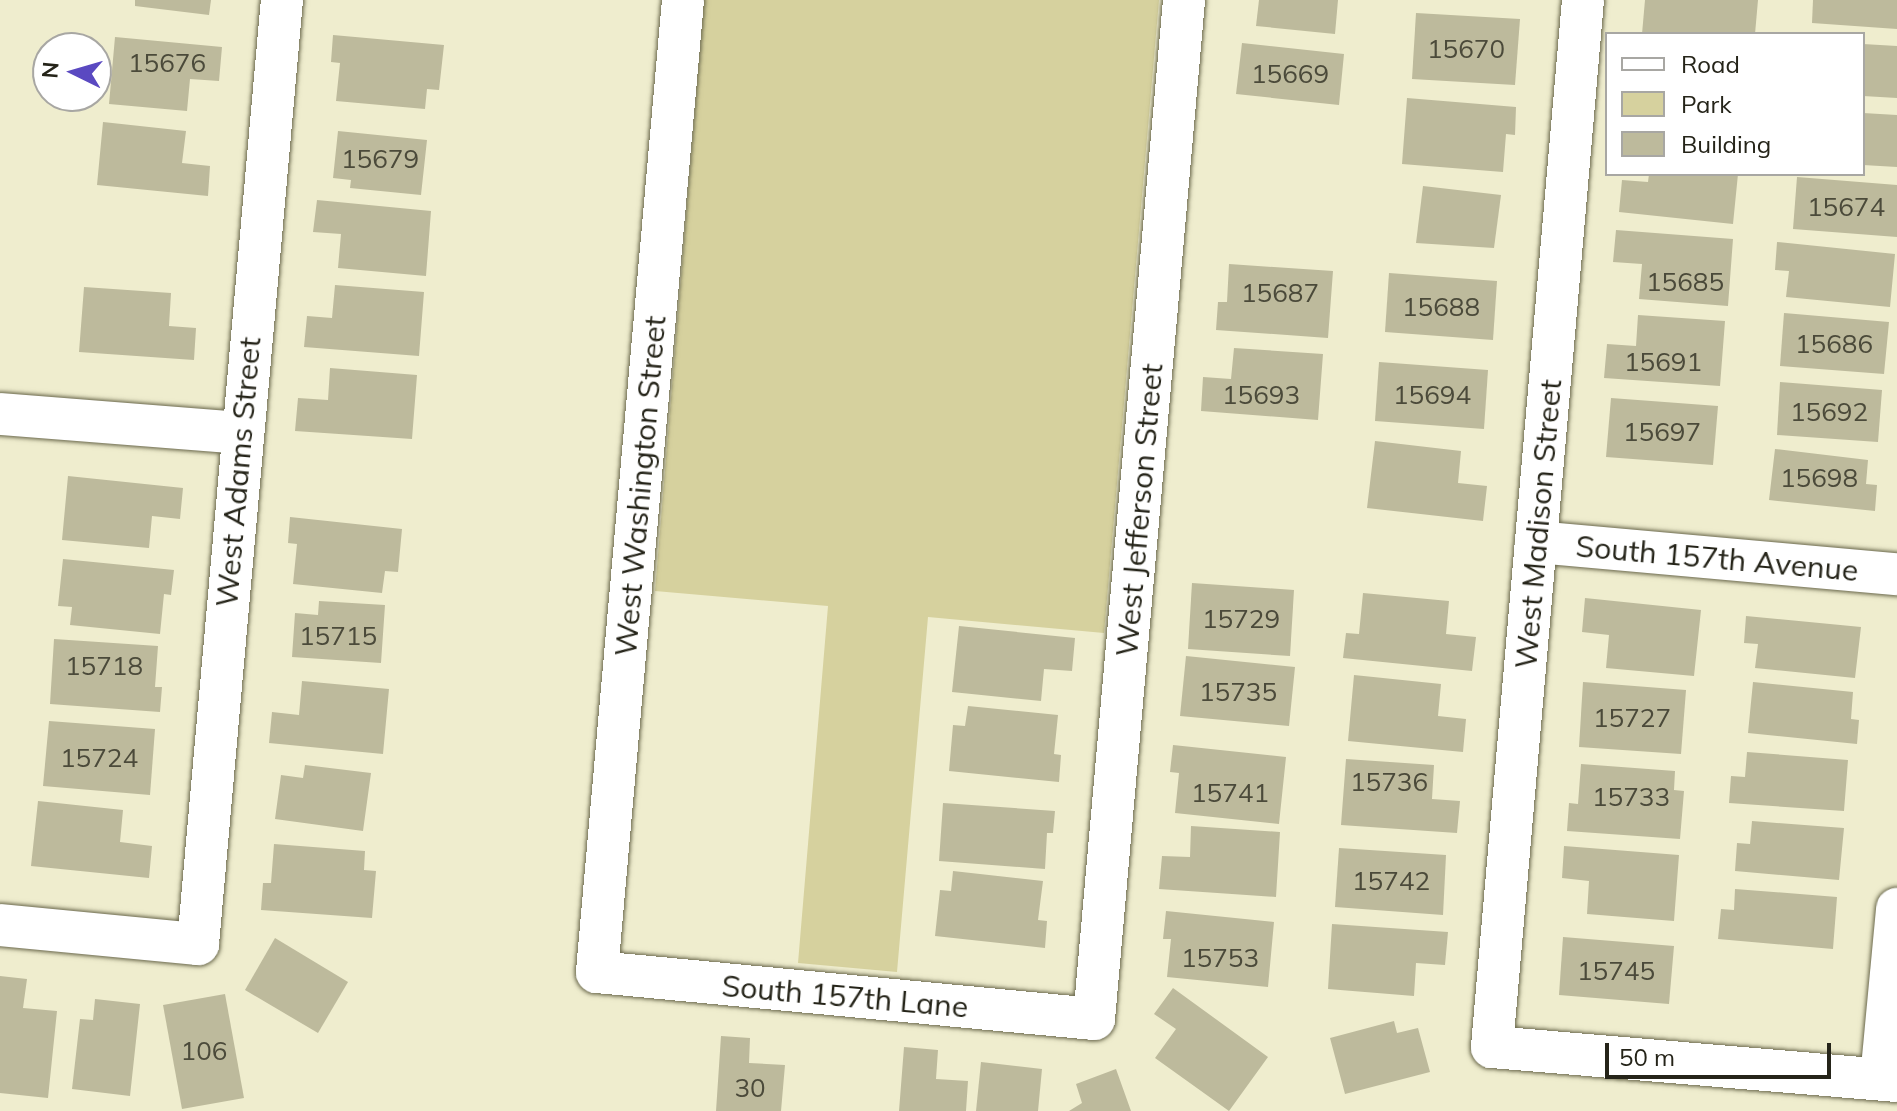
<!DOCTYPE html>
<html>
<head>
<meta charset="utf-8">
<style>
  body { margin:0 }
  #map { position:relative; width:1897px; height:1111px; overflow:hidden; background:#efedce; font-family:Mulish,sans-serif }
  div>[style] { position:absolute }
  .green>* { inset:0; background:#d6d19e }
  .building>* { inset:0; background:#bdba9c }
  .roads { filter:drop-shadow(0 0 2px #6a684c) drop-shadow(0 0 2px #6a684c) }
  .minor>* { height:42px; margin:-21px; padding:0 21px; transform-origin:21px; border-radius:21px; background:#fff }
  span { translate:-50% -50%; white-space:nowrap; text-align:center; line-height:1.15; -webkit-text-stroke:6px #fff; paint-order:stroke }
  .number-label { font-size:26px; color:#4b4a3a }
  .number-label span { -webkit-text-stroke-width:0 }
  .street-label { font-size:30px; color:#252419 }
  .legend { position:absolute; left:1605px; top:32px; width:260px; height:144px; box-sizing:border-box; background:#fff; border:2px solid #a8a7a3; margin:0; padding:10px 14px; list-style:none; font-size:24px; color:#252419 }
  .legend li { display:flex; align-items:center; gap:16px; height:40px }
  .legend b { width:40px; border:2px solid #a8a7a3 }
  .north { position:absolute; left:32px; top:32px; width:80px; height:80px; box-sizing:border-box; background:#fff; border:2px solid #a8a7a3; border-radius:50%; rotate:275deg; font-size:22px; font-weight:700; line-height:32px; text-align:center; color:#252419 }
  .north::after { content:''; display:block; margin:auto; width:28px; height:36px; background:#5a49c1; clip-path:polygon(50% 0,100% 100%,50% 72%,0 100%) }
  .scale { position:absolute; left:1605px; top:1043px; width:226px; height:36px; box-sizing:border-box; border:4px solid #252419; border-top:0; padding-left:10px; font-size:24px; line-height:28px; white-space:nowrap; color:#252419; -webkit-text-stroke:6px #fff; paint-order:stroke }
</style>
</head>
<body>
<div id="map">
  <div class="green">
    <div style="clip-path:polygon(704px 0,1159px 0,1104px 633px,928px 617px,897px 972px,798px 963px,828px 606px,655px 591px)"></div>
  </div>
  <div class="building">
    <div style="clip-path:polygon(135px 0,211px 0,209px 15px,135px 6px)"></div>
    <div style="clip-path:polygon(1259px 0,1338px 0,1335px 34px,1256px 26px)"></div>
    <div style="clip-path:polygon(1645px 0,1758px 0,1755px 34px,1642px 34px)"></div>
    <div style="clip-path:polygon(1813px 0,1897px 0,1897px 29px,1812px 23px)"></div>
    <div style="clip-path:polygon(1416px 13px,1520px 19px,1515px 85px,1412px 79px)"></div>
    <div style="clip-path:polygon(333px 35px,444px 45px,439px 90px,427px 89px,425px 109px,336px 101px,340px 63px,331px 62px)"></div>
    <div style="clip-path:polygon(115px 37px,222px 47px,219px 81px,190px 79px,187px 111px,109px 104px)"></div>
    <div style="clip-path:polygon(1242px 43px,1344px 54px,1339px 105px,1236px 94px)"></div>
    <div style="clip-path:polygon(1863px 44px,1897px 46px,1897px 98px,1863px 96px)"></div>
    <div style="clip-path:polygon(1407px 98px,1516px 107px,1515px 135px,1506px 134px,1503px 172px,1402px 164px)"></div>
    <div style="clip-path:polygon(1863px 113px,1897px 115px,1897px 167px,1863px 165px)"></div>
    <div style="clip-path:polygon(103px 122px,186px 131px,182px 163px,210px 166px,208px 196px,97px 185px)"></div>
    <div style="clip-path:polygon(338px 131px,427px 140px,421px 195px,350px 188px,351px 180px,333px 178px)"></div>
    <div style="clip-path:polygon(1649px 174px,1738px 174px,1733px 224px,1619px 212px,1622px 180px,1648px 182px)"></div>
    <div style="clip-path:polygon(1797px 177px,1897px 185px,1897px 237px,1793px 229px)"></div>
    <div style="clip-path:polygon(1423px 186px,1501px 195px,1494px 248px,1416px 243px)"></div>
    <div style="clip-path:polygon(317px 200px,431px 211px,426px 276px,338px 268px,341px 234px,313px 232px)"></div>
    <div style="clip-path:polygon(1616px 230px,1733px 239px,1728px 306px,1639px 299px,1642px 264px,1613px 262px)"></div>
    <div style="clip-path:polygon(1777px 242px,1895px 254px,1890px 307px,1786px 297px,1789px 271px,1775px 270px)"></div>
    <div style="clip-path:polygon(1229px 264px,1333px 271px,1328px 338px,1216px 330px,1218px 302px,1227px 302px)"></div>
    <div style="clip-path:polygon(1389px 273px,1497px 281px,1493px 340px,1385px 332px)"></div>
    <div style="clip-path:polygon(335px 285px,424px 292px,419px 356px,304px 347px,307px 316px,332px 318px)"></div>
    <div style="clip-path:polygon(84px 287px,171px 293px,169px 326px,196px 328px,194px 360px,79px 352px)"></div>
    <div style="clip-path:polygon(1784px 313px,1889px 322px,1884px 374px,1780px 366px)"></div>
    <div style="clip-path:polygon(1638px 315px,1725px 321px,1720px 386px,1604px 378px,1607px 344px,1636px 346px)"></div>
    <div style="clip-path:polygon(1234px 348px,1323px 354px,1318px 420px,1201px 411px,1203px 377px,1231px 379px)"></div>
    <div style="clip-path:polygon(1379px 362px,1488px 370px,1484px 429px,1375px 421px)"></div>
    <div style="clip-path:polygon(330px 368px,417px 375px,412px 439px,295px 431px,298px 398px,328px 400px)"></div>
    <div style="clip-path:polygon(1780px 382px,1882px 390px,1878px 442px,1777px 435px)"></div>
    <div style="clip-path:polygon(1611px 398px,1718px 406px,1713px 465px,1606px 457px)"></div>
    <div style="clip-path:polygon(1375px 441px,1461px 451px,1458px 483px,1487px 486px,1483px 521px,1367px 508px)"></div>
    <div style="clip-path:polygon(1775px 449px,1868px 460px,1866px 484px,1877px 485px,1875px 511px,1769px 500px)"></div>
    <div style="clip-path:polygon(68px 476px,183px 488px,180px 519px,152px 516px,149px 548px,62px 540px)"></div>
    <div style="clip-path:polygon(290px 517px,402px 529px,398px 572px,385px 571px,382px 593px,293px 584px,297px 544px,288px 543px)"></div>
    <div style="clip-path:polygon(63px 559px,174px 570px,171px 595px,164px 594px,160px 634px,70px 625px,72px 607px,58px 606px)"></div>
    <div style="clip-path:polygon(1192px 583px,1294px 590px,1290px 656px,1188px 649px)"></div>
    <div style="clip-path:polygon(1363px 593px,1449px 601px,1446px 634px,1476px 637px,1472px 671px,1343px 658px,1346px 633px,1359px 634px)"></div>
    <div style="clip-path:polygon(1585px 598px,1701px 610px,1694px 676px,1606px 668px,1609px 635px,1582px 632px)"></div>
    <div style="clip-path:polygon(319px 601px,385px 605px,381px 663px,292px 657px,295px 613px,318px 615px)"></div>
    <div style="clip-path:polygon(1746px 616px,1861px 627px,1855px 678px,1755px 668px,1758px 644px,1744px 643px)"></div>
    <div style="clip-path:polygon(959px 626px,1075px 638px,1072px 671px,1044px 669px,1041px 701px,952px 692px)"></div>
    <div style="clip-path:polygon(54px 639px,158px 646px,155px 687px,162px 687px,160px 712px,50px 704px)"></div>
    <div style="clip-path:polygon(1186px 656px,1295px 667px,1289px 726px,1180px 716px)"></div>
    <div style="clip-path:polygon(1354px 675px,1441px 684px,1438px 716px,1466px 719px,1463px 752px,1348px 741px)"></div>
    <div style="clip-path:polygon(302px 681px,389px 689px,383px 754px,269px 743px,272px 712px,299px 715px)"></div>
    <div style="clip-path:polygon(1583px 682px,1686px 690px,1681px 754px,1579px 747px)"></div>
    <div style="clip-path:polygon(1753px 682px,1853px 692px,1851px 719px,1859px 720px,1857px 744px,1748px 733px)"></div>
    <div style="clip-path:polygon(968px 706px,1058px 715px,1054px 754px,1061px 755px,1059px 782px,949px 771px,953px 725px,965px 726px)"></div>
    <div style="clip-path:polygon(49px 721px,155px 729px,150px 795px,43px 786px)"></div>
    <div style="clip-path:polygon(1173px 745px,1286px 757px,1279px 824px,1175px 813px,1179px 773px,1170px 772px)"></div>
    <div style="clip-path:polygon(1747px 752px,1848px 760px,1844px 811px,1729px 803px,1731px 776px,1745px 777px)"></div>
    <div style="clip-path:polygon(1346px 759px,1434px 765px,1432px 799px,1460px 801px,1457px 833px,1341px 825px)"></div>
    <div style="clip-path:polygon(1581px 764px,1675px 771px,1674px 790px,1684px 791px,1680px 839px,1567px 831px,1569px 803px,1578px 804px)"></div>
    <div style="clip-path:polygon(305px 765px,371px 773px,363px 831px,275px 819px,281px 775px,303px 778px)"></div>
    <div style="clip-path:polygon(38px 801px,123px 810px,120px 842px,152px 846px,149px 878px,31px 866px)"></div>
    <div style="clip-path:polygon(943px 803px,1055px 811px,1053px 833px,1047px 833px,1045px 869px,939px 861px)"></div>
    <div style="clip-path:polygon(1752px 821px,1844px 828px,1839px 880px,1735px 871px,1737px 843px,1750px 844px)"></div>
    <div style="clip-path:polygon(1191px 826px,1280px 832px,1276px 897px,1159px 889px,1162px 856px,1190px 857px)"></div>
    <div style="clip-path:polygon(274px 844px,365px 851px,364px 870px,376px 871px,372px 918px,261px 910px,263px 883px,271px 883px)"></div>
    <div style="clip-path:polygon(1564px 846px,1679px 855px,1674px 921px,1587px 914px,1589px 881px,1562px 878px)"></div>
    <div style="clip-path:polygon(1339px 848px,1446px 855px,1443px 915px,1335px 907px)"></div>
    <div style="clip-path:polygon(953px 871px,1043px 881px,1038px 920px,1047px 921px,1045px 948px,935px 936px,940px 890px,951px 891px)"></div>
    <div style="clip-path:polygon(1735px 889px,1837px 897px,1833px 949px,1718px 939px,1721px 909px,1734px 910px)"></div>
    <div style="clip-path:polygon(1166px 911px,1274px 922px,1268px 987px,1167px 977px,1171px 939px,1163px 939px)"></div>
    <div style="clip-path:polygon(1332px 924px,1448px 932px,1445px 965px,1416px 963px,1414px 996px,1328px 989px)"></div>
    <div style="clip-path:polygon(1563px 937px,1674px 946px,1669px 1004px,1559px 995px)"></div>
    <div style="clip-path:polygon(275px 938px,348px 982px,318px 1033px,245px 990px)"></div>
    <div style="clip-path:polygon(0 976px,27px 979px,23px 1008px,57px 1011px,48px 1098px,0 1093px)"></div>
    <div style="clip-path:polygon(1173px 988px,1268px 1057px,1229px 1111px,1155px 1058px,1176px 1029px,1154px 1014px)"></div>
    <div style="clip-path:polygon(225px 994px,244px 1098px,182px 1109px,163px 1005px)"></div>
    <div style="clip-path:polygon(95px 999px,140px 1004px,130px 1096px,72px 1089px,80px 1019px,93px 1020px)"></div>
    <div style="clip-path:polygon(1394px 1021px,1397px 1033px,1418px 1028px,1430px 1072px,1345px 1094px,1330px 1038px)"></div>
    <div style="clip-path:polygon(721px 1036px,750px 1038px,749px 1063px,785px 1065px,781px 1111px,716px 1111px)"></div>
    <div style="clip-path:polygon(904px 1047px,938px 1050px,936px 1079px,968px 1081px,966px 1111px,899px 1111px)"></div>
    <div style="clip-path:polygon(981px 1062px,1042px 1069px,1038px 1111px,976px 1111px)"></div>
    <div style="clip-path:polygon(1116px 1069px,1131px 1111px,1069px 1111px,1082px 1103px,1076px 1084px)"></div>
  </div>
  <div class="roads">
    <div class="minor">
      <div style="left:683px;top:0;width:976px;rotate:95.06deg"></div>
      <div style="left:597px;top:972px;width:499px;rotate:5.4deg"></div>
      <div style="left:1094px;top:1019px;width:1023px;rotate:-84.95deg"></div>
      <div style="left:1583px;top:0;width:1051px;rotate:94.97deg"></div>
      <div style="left:1492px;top:1047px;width:406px;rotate:4.8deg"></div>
      <div style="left:0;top:414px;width:242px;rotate:4.5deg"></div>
      <div style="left:1536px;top:542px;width:362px;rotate:5.1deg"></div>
      <div style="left:0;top:925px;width:199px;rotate:5.5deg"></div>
      <div style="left:198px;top:944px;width:948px;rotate:-84.92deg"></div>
      <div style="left:1881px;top:1079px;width:171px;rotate:-84.6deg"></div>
    </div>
  </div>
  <div class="number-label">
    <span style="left:1466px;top:49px">15670</span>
    <span style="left:167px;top:63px">15676</span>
    <span style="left:1290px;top:74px">15669</span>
    <span style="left:380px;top:159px">15679</span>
    <span style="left:1846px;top:207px">15674</span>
    <span style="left:1685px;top:282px">15685</span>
    <span style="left:1280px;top:293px">15687</span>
    <span style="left:1441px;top:307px">15688</span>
    <span style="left:1834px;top:344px">15686</span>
    <span style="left:1663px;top:362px">15691</span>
    <span style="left:1261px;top:395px">15693</span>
    <span style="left:1432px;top:395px">15694</span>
    <span style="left:1829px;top:412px">15692</span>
    <span style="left:1662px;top:432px">15697</span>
    <span style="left:1819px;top:478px">15698</span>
    <span style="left:1241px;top:619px">15729</span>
    <span style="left:338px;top:636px">15715</span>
    <span style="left:104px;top:666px">15718</span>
    <span style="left:1238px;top:692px">15735</span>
    <span style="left:1632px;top:718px">15727</span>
    <span style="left:99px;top:758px">15724</span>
    <span style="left:1389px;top:782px">15736</span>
    <span style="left:1230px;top:793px">15741</span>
    <span style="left:1631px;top:797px">15733</span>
    <span style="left:1391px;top:881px">15742</span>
    <span style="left:1220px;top:958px">15753</span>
    <span style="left:1616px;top:971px">15745</span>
    <span style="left:204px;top:1051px">106</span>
    <span style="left:750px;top:1088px">30</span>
  </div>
  <div class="street-label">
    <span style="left:238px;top:472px;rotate:-85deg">West Adams Street</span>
    <span style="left:640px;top:486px;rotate:-85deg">West Washington Street</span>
    <span style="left:1139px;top:510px;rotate:-85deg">West Jefferson Street</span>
    <span style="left:1538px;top:524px;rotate:-85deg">West Madison Street</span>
    <span style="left:1717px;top:558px;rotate:5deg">South 157th Avenue</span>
    <span style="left:845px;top:996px;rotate:5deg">South 157th Lane</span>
  </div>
  <ul class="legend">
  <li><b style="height:10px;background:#fff"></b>Road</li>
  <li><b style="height:22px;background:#d6d19e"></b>Park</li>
  <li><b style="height:22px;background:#bdba9c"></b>Building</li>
  </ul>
  <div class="north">N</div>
  <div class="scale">50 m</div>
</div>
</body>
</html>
